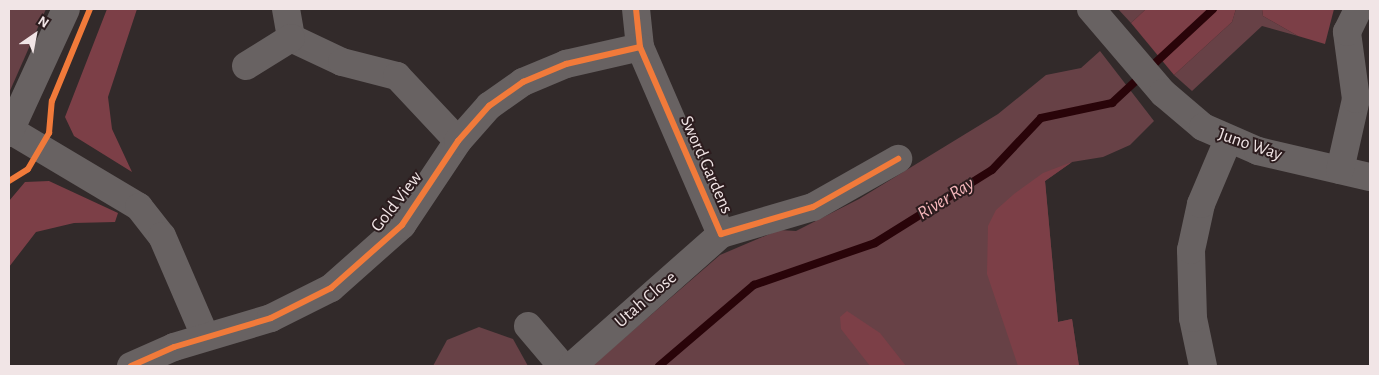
<!DOCTYPE html>
<html>
<head>
<meta charset="utf-8">
<style>
  body { margin:0 }
  #map { position:relative; width:1379px; height:375px; overflow:hidden; background:#322a2a; font-family:"Alegreya Sans",sans-serif }
  div>[style] { position:absolute }
  .green>* { inset:0; background:#674146 }
  .forest>* { inset:0; background:#7c3f47 }
  .stream>* { height:8px; margin:-4px; padding:0 4px; transform-origin:4px; border-radius:4px; background:#290409 }
  .minor>* { height:28px; margin:-14px; padding:0 14px; transform-origin:14px; border-radius:14px; background:#686262 }
  .secondary>* { height:28px; margin:-14px; padding:0 14px; transform-origin:14px; border-radius:14px; background:#686262 }
  .cycleway>* { height:6px; margin:-3px; padding:0 3px; transform-origin:3px; border-radius:3px; background:#f17a3a }
  span { translate:-50% -50%; white-space:nowrap; text-align:center; line-height:1.15; -webkit-text-stroke:4px #2c1c1e; paint-order:stroke }
  .street-label { font-size:18px; color:#f1e5e6 }
  .water-label { font-size:19px; color:#f4b5ba; font-style:italic }
  .frame { position:absolute; inset:0; border:10px solid #f1e5e6; pointer-events:none }
  .north { position:absolute; left:10px; top:10px; width:50px; height:50px; -webkit-text-stroke:4px #2c1c1e; paint-order:stroke; rotate:33deg; font-size:14px; font-weight:700; line-height:20px; text-align:center; color:#f1e5e6 }
  .north::after { content:''; display:block; margin:auto; width:18px; height:22px; background:#f1e5e6; clip-path:polygon(50% 0,100% 100%,50% 72%,0 100%) }
</style>
</head>
<body>
<div id="map">
  <div class="green">
    <div style="clip-path:polygon(9px 9px,46px 9px,9px 93px)"></div>
    <div style="clip-path:polygon(1118px 9px,1146px 9px,1131px 23px)"></div>
    <div style="clip-path:polygon(1236px 9px,1262px 9px,1263px 16px,1298px 36px,1262px 26px,1192px 91px,1174px 75px,1232px 22px)"></div>
    <div style="clip-path:polygon(1100px 51px,1154px 121px,1130px 145px,1103px 157px,1072px 162px,1045px 181px,1058px 322px,1072px 319px,1079px 366px,592px 366px,720px 255px,779px 230px,796px 231px,859px 199px,998px 114px,1046px 75px,1081px 68px)"></div>
    <div style="clip-path:polygon(479px 327px,513px 339px,528px 366px,433px 366px,447px 340px)"></div>
  </div>
  <div class="forest">
    <div style="clip-path:polygon(107px 9px,137px 9px,108px 97px,112px 129px,132px 172px,74px 136px,65px 117px)"></div>
    <div style="clip-path:polygon(1146px 9px,1236px 9px,1232px 22px,1174px 75px,1131px 23px)"></div>
    <div style="clip-path:polygon(1262px 9px,1334px 9px,1325px 44px,1298px 36px,1263px 16px)"></div>
    <div style="clip-path:polygon(1072px 162px,1045px 181px,1058px 322px,1072px 319px,1079px 366px,1018px 366px,987px 274px,988px 226px,996px 210px,1014px 194px,1043px 173px)"></div>
    <div style="clip-path:polygon(49px 181px,118px 213px,115px 222px,74px 223px,36px 232px,9px 267px,9px 201px,25px 182px)"></div>
    <div style="clip-path:polygon(847px 311px,880px 333px,906px 366px,870px 366px,841px 329px,840px 317px)"></div>
  </div>
  <div class="stream">
    <div style="left:659px;top:366px;width:125px;rotate:-40.5deg"></div>
    <div style="left:754px;top:285px;width:128px;rotate:-19.1deg"></div>
    <div style="left:875px;top:243px;width:138px;rotate:-32deg"></div>
    <div style="left:992px;top:170px;width:71px;rotate:-46.7deg"></div>
    <div style="left:1041px;top:118px;width:73px;rotate:-11.9deg"></div>
    <div style="left:1112px;top:103px;width:138px;rotate:-42.9deg"></div>
  </div>
  <div class="minor">
    <div style="left:286px;top:9px;width:29px;rotate:80deg"></div>
    <div style="left:291px;top:38px;width:56px;rotate:25.2deg"></div>
    <div style="left:342px;top:62px;width:57px;rotate:14.3deg"></div>
    <div style="left:397px;top:76px;width:89px;rotate:46.8deg"></div>
    <div style="left:636px;top:9px;width:38px;rotate:84deg"></div>
    <div style="left:640px;top:47px;width:204px;rotate:66.6deg"></div>
    <div style="left:721px;top:234px;width:96px;rotate:-16.4deg"></div>
    <div style="left:813px;top:207px;width:98px;rotate:-29.5deg"></div>
    <div style="left:1091px;top:9px;width:111px;rotate:49.4deg"></div>
    <div style="left:1163px;top:93px;width:52px;rotate:40.4deg"></div>
    <div style="left:1203px;top:127px;width:60px;rotate:23.6deg"></div>
    <div style="left:1258px;top:151px;width:115px;rotate:13.1deg"></div>
    <div style="left:246px;top:66px;width:53px;rotate:-31.9deg"></div>
    <div style="left:10px;top:130px;width:150px;rotate:30.8deg"></div>
    <div style="left:139px;top:207px;width:37px;rotate:52deg"></div>
    <div style="left:162px;top:236px;width:109px;rotate:66.7deg"></div>
    <div style="left:1340px;top:170px;width:73px;rotate:-77.3deg"></div>
    <div style="left:1356px;top:99px;width:68px;rotate:-97.7deg"></div>
    <div style="left:1347px;top:32px;width:25px;rotate:-64deg"></div>
    <div style="left:528px;top:326px;width:52px;rotate:49.6deg"></div>
    <div style="left:131px;top:366px;width:47px;rotate:-23.8deg"></div>
    <div style="left:174px;top:347px;width:101px;rotate:-16.6deg"></div>
    <div style="left:271px;top:318px;width:67px;rotate:-26.6deg"></div>
    <div style="left:331px;top:288px;width:95px;rotate:-41.6deg"></div>
    <div style="left:402px;top:225px;width:101px;rotate:-56.3deg"></div>
    <div style="left:458px;top:141px;width:47px;rotate:-48.5deg"></div>
    <div style="left:489px;top:106px;width:42px;rotate:-35.2deg"></div>
    <div style="left:523px;top:82px;width:47px;rotate:-22.7deg"></div>
    <div style="left:566px;top:64px;width:76px;rotate:-12.9deg"></div>
    <div style="left:572px;top:366px;width:199px;rotate:-41.5deg"></div>
    <div style="left:1203px;top:366px;width:49px;rotate:-101.8deg"></div>
    <div style="left:1193px;top:318px;width:68px;rotate:-91.7deg"></div>
    <div style="left:1191px;top:250px;width:47px;rotate:-77.7deg"></div>
    <div style="left:1201px;top:204px;width:69px;rotate:-67.1deg"></div>
  </div>
  <div class="secondary">
    <div style="left:9px;top:133px;width:136px;rotate:-65.3deg"></div>
  </div>
  <div class="cycleway">
    <div style="left:636px;top:9px;width:38px;rotate:84deg"></div>
    <div style="left:640px;top:47px;width:204px;rotate:66.6deg"></div>
    <div style="left:721px;top:234px;width:96px;rotate:-16.4deg"></div>
    <div style="left:813px;top:207px;width:98px;rotate:-29.5deg"></div>
    <div style="left:9px;top:181px;width:22px;rotate:-32deg"></div>
    <div style="left:28px;top:169px;width:42px;rotate:-59.7deg"></div>
    <div style="left:49px;top:133px;width:32px;rotate:-85deg"></div>
    <div style="left:52px;top:101px;width:100px;rotate:-67.6deg"></div>
    <div style="left:131px;top:366px;width:47px;rotate:-23.8deg"></div>
    <div style="left:174px;top:347px;width:101px;rotate:-16.6deg"></div>
    <div style="left:271px;top:318px;width:67px;rotate:-26.6deg"></div>
    <div style="left:331px;top:288px;width:95px;rotate:-41.6deg"></div>
    <div style="left:402px;top:225px;width:101px;rotate:-56.3deg"></div>
    <div style="left:458px;top:141px;width:47px;rotate:-48.5deg"></div>
    <div style="left:489px;top:106px;width:42px;rotate:-35.2deg"></div>
    <div style="left:523px;top:82px;width:47px;rotate:-22.7deg"></div>
    <div style="left:566px;top:64px;width:76px;rotate:-12.9deg"></div>
  </div>
  <div class="street-label">
    <span style="left:1250px;top:145px;rotate:19deg">Juno Way</span>
    <span style="left:706px;top:165px;rotate:66deg">Sword Gardens</span>
    <span style="left:397px;top:202px;rotate:-52deg">Gold View</span>
    <span style="left:646px;top:300px;rotate:-41deg">Utah Close</span>
  </div>
  <div class="water-label">
    <span style="left:946px;top:199px;rotate:-32deg">River Ray</span>
  </div>
  <div class="frame"></div>
  <div class="north">N</div>
</div>
</body>
</html>
